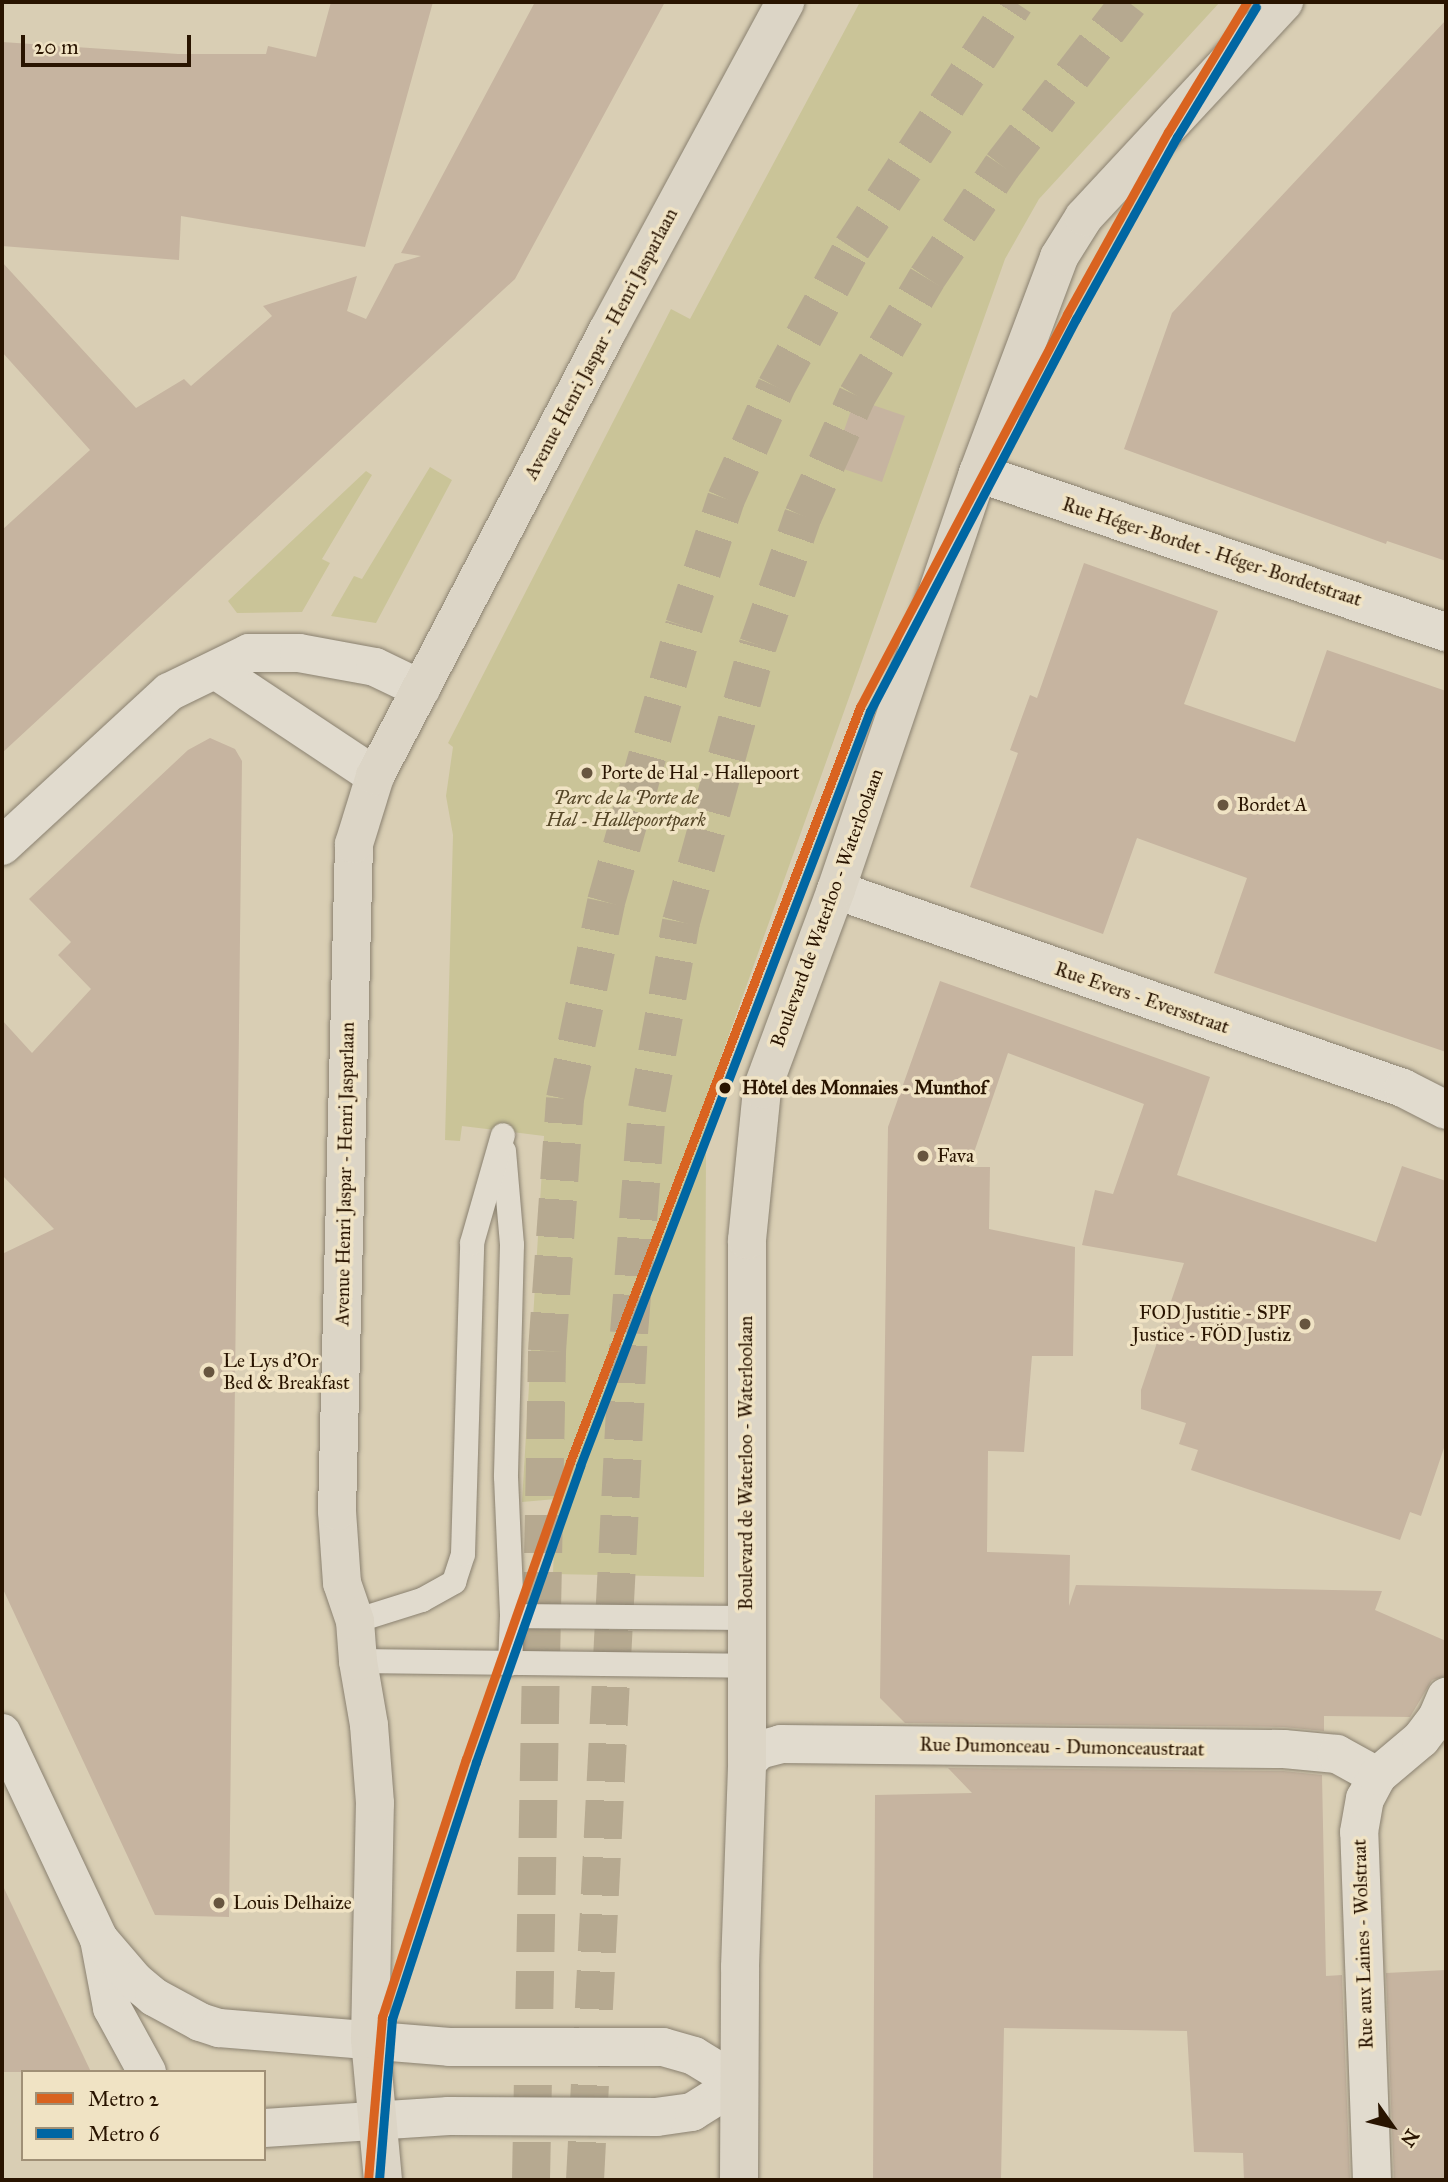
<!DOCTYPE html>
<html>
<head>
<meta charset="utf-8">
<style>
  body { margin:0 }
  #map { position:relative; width:1448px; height:2182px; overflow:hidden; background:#d9ceb4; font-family:"IM FELL Great Primer",serif }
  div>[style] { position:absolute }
  .green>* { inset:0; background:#cac498 }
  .building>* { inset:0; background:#c6b4a0 }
  .trunk-tunnel>* { height:38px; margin-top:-19px; transform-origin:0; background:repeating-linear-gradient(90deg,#b6a990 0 38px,transparent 0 57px) }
  .roads { filter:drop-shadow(0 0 2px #8a8170) drop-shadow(0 0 2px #8a8170) }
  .service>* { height:24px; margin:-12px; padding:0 12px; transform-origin:12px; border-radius:12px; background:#e1dbce }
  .minor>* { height:38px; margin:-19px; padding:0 19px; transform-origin:19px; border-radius:19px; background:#e1dbce }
  .secondary>* { height:38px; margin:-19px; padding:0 19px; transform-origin:19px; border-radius:19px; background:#e1dbce }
  .primary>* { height:38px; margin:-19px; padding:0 19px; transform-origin:19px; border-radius:19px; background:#dcd5c6 }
  .metro-1>* { height:9px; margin:-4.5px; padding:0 4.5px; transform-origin:4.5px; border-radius:4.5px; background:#d96320 }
  .metro-2>* { height:9px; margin:-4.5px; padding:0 4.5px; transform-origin:4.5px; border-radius:4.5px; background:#0066a3 }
  .dots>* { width:19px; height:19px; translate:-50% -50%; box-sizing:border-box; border:4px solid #f0e3c4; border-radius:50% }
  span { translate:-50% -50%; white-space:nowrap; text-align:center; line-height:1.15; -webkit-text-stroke:7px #f0e3c4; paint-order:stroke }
  .street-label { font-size:19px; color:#291400 }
  .poi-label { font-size:19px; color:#291400 }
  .left { translate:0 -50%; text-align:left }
  .right { translate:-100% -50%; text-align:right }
  .park-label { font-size:19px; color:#554627; font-style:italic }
  .stop-label { font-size:19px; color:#291400; font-weight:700 }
  .frame { position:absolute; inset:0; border:4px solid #291400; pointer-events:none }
  .legend { position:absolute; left:21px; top:2070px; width:245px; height:91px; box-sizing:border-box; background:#f0e3c4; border:2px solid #a09076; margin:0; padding:9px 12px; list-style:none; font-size:21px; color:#291400 }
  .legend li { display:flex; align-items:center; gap:14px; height:35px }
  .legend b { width:35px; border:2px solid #a09076 }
  .north { position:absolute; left:1357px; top:2091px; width:70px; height:70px; -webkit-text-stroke:5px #f0e3c4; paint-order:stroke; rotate:124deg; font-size:19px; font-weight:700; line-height:28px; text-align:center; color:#291400 }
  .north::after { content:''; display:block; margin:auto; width:24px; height:32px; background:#291400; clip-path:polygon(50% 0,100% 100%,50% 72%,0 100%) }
  .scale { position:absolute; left:21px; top:35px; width:170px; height:32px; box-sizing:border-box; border:4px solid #291400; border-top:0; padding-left:9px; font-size:21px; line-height:24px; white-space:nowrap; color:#291400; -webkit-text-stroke:5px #f0e3c4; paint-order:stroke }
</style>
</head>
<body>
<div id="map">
  <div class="green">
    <div style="clip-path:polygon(860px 2px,1220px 2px,1039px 199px,1005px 259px,719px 1063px,706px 1152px,704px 1577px,553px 1574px,556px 1499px,522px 1502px,544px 1136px,462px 1126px,460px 1141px,445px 1140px,453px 835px,446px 796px,453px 747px,448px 743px,671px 309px,690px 319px)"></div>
    <div style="clip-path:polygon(430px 467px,452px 480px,376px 623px,331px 616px,354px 576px,362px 579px)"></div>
    <div style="clip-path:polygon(366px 471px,372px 475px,322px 559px,330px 563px,302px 612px,237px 613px,228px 601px)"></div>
  </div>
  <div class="building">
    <div style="clip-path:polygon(331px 2px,433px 2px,365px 247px,181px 216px,179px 260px,2px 246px,2px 42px,178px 54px,266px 54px,268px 46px,316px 57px)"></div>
    <div style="clip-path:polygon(535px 2px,665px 2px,515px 279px,2px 753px,2px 530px,90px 450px,2px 352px,2px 262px,136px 408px,184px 379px,191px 386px,272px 316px,263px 306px,357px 276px,347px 311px,366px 319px,395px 264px,421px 256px,401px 253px)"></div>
    <div style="clip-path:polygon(1446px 20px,1446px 561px,1387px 541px,1386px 544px,1124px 449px,1172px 313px)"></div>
    <div style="clip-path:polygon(855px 399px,905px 416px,882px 482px,832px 465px)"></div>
    <div style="clip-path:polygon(1084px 563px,1218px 611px,1184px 704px,1295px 742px,1327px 650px,1446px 691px,1446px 1052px,1214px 973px,1247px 878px,1137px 838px,1103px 934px,970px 887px,1018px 753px,1010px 750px,1030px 695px,1037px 698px)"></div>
    <div style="clip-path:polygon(210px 738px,235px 749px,242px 761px,229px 1917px,155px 1915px,2px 1587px,2px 1254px,54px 1229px,2px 1175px,2px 1020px,32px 1053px,91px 989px,58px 955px,71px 942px,29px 899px,188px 750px)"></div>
    <div style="clip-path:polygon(940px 981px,1210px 1077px,1177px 1175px,1376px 1242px,1402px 1166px,1446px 1181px,1446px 1442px,1421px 1516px,1410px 1512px,1400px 1540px,1191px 1470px,1198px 1450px,1179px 1444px,1186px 1423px,1141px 1409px,1141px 1390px,1184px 1263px,1082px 1245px,1095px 1190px,1113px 1194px,1144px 1104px,1008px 1053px,969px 1167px,990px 1167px,989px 1229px,1075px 1247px,1073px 1356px,1032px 1356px,1024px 1452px,988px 1451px,987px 1552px,1070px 1555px,1069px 1606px,1076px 1585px,1382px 1591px,1375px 1610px,1446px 1641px,1446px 1676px,1432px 1680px,1410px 1717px,1324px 1716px,1324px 1731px,1284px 1727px,905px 1723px,880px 1698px,888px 1127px)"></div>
    <div style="clip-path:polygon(948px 1768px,1283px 1771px,1322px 1775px,1326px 1976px,1342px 1975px,1350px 2180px,1244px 2180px,1243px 2153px,1194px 2152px,1187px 2031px,1004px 2028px,1001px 2180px,873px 2180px,875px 1795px,972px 1793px)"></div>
    <div style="clip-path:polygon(2px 1884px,91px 2072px,2px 2072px)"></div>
    <div style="clip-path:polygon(1446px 1970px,1446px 2180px,1394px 2180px,1386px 1973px)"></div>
  </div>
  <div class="trunk-tunnel">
    <div style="left:531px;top:2180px;width:829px;rotate:-88.89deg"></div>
    <div style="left:547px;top:1351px;width:253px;rotate:-85.9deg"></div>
    <div style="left:565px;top:1099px;width:201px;rotate:-78.2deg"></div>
    <div style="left:606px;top:902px;width:287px;rotate:-74.2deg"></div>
    <div style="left:684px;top:626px;width:134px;rotate:-71.7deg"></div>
    <div style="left:726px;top:499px;width:123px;rotate:-65.9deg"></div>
    <div style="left:776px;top:387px;width:158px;rotate:-61.3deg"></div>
    <div style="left:852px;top:248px;width:295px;rotate:-56.5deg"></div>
    <div style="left:585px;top:2180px;width:848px;rotate:-87.03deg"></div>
    <div style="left:629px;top:1333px;width:225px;rotate:-85.4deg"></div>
    <div style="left:647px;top:1109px;width:190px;rotate:-79.7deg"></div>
    <div style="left:681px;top:922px;width:288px;rotate:-74.5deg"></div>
    <div style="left:758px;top:645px;width:137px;rotate:-70.8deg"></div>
    <div style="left:803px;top:516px;width:132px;rotate:-65.8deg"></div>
    <div style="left:857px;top:396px;width:137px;rotate:-59.3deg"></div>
    <div style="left:927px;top:278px;width:135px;rotate:-56.2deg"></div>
    <div style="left:1002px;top:166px;width:207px;rotate:-52.2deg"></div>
  </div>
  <div class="roads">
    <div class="service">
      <div style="left:504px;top:1151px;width:94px;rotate:85.1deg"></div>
      <div style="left:512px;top:1245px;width:232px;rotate:91.5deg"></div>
      <div style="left:506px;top:1477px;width:139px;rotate:87.5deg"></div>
      <div style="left:512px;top:1616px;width:48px;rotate:92.4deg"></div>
      <div style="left:512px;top:1616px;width:233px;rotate:0.5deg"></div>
      <div style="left:355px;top:1621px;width:70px;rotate:-17.4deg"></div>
      <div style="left:422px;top:1600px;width:37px;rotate:-29deg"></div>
      <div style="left:454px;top:1582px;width:29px;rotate:-72deg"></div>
      <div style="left:463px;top:1554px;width:311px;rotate:-88.3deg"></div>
      <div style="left:472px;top:1243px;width:112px;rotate:-74deg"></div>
      <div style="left:358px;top:1661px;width:388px;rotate:0.7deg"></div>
    </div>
    <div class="minor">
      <div style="left:978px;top:473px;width:494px;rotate:18.8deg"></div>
      <div style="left:217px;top:671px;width:190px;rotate:33.6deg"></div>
      <div style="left:2px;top:846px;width:227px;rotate:-42.7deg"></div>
      <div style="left:169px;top:692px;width:89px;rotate:-26deg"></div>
      <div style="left:249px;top:653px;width:50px"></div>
      <div style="left:299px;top:653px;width:77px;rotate:10.4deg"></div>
      <div style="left:375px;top:667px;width:51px;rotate:25.6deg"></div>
      <div style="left:836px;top:890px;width:601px;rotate:19.25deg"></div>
      <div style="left:1403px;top:1088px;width:48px;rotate:27.1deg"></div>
      <div style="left:747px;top:1762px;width:17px;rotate:-45deg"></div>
      <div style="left:759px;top:1750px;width:23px;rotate:-15deg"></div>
      <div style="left:781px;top:1744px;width:503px;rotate:0.57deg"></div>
      <div style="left:1284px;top:1749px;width:53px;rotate:5.4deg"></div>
      <div style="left:1337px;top:1754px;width:46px;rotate:28.8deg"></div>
      <div style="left:1372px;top:2180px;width:348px;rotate:-92.1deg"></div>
      <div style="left:1359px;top:1832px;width:34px;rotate:-80deg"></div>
      <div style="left:1365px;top:1799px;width:26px;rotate:-62deg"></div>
      <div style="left:1377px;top:1776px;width:57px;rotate:-40.1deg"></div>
      <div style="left:1421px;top:1739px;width:26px;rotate:-53deg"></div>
      <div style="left:1437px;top:1718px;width:23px;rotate:-67deg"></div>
    </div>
    <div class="secondary">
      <div style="left:2px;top:1733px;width:228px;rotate:64.8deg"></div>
      <div style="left:99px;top:1939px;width:70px;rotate:79.3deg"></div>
      <div style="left:112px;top:2008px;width:73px;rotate:61.3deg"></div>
      <div style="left:99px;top:1939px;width:55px;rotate:49.4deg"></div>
      <div style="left:135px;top:1981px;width:25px;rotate:40deg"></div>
      <div style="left:154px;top:1997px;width:52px;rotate:28.5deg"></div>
      <div style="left:200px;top:2022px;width:20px;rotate:18deg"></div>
      <div style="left:219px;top:2028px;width:231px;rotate:4.7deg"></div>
      <div style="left:449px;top:2047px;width:214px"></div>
      <div style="left:663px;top:2047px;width:32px;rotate:16deg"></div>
      <div style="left:694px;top:2056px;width:52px;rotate:31.5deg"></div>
      <div style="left:738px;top:2083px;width:54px;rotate:147.8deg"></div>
      <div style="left:692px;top:2112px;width:35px;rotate:172deg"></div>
      <div style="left:657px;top:2117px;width:208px;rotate:-179.7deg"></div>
      <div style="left:449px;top:2116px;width:185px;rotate:176.3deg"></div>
    </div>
    <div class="primary">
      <div style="left:383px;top:2180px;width:142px;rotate:-95.3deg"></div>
      <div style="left:370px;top:2039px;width:236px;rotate:-88.8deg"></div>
      <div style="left:375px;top:1803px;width:78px;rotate:-94.4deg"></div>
      <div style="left:369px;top:1725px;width:65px;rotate:-99.8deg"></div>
      <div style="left:358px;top:1661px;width:40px;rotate:-94.3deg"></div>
      <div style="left:355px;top:1621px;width:40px;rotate:-108.9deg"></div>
      <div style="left:342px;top:1583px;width:72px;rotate:-94deg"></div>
      <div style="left:337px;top:1511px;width:667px;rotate:-88.54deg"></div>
      <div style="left:354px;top:844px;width:71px;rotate:-72.8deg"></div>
      <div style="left:375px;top:776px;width:503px;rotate:-62.42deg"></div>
      <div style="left:608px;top:330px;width:373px;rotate:-61.6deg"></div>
      <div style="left:739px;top:2180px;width:213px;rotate:-89.7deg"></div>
      <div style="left:740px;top:1967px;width:205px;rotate:-88deg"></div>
      <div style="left:747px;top:1762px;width:522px;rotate:-90deg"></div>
      <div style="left:747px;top:1240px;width:152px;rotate:-84.3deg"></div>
      <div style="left:762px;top:1089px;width:212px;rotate:-69.6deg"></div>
      <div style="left:836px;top:890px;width:441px;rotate:-71.2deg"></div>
      <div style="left:978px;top:473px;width:231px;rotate:-69.4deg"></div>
      <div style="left:1059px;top:257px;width:47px;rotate:-58deg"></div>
      <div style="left:1084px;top:217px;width:294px;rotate:-47.1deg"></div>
    </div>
  </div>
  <div class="metro-1">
    <div style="left:368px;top:2180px;width:164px;rotate:-85.1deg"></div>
    <div style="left:382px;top:2017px;width:271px;rotate:-72deg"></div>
    <div style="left:466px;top:1759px;width:315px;rotate:-70.7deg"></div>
    <div style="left:570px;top:1462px;width:809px;rotate:-68.99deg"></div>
    <div style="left:860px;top:707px;width:444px;rotate:-62.2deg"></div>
    <div style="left:1067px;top:314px;width:208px;rotate:-61deg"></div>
    <div style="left:1168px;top:132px;width:152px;rotate:-58.7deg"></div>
  </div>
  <div class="metro-2">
    <div style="left:379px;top:2180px;width:162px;rotate:-85.4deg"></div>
    <div style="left:392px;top:2019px;width:270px;rotate:-71.9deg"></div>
    <div style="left:476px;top:1762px;width:314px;rotate:-70.6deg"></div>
    <div style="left:580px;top:1466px;width:809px;rotate:-68.99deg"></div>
    <div style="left:870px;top:711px;width:443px;rotate:-62.3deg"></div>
    <div style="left:1076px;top:319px;width:208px;rotate:-61deg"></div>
    <div style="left:1177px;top:137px;width:152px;rotate:-58.7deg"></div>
  </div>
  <div class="dots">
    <div style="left:587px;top:773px;background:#67553f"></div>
    <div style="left:1223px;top:805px;background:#67553f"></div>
    <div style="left:725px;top:1088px;background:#291400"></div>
    <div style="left:923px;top:1156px;background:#67553f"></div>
    <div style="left:1305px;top:1324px;background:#67553f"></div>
    <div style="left:209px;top:1372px;background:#67553f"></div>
    <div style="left:219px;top:1903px;background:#67553f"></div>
  </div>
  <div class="street-label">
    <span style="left:601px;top:344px;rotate:-62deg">Avenue Henri Jaspar - Henri Jasparlaan</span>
    <span style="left:1212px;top:552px;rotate:18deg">Rue Héger-Bordet - Héger-Bordetstraat</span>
    <span style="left:827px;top:908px;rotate:-70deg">Boulevard de Waterloo - Waterloolaan</span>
    <span style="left:1142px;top:998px;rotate:19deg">Rue Evers - Eversstraat</span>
    <span style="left:345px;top:1174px;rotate:-89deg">Avenue Henri Jaspar - Henri Jasparlaan</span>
    <span style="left:746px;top:1463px;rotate:-90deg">Boulevard de Waterloo - Waterloolaan</span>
    <span style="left:1062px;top:1747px;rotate:1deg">Rue Dumonceau - Dumonceaustraat</span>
    <span style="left:1363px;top:1944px;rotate:-92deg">Rue aux Laines - Wolstraat</span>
  </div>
  <div class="poi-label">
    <span class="left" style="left:601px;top:773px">Porte de Hal - Hallepoort</span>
    <span class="left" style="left:1237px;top:805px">Bordet A</span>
    <span class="left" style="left:937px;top:1156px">Fava</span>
    <span class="right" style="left:1291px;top:1324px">FOD Justitie - SPF<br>Justice - FÖD Justiz</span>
    <span class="left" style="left:223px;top:1372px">Le Lys d'Or<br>Bed &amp; Breakfast</span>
    <span class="left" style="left:233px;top:1903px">Louis Delhaize</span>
  </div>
  <div class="park-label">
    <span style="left:626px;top:809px">Parc de la Porte de<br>Hal - Hallepoortpark</span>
  </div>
  <div class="stop-label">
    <span class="left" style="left:742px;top:1088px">Hôtel des Monnaies - Munthof</span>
  </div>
  <div class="frame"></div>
  <ul class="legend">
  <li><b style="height:9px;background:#d96320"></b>Metro 2</li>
  <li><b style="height:9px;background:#0066a3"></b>Metro 6</li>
  </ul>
  <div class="north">N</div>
  <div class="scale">20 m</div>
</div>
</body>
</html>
